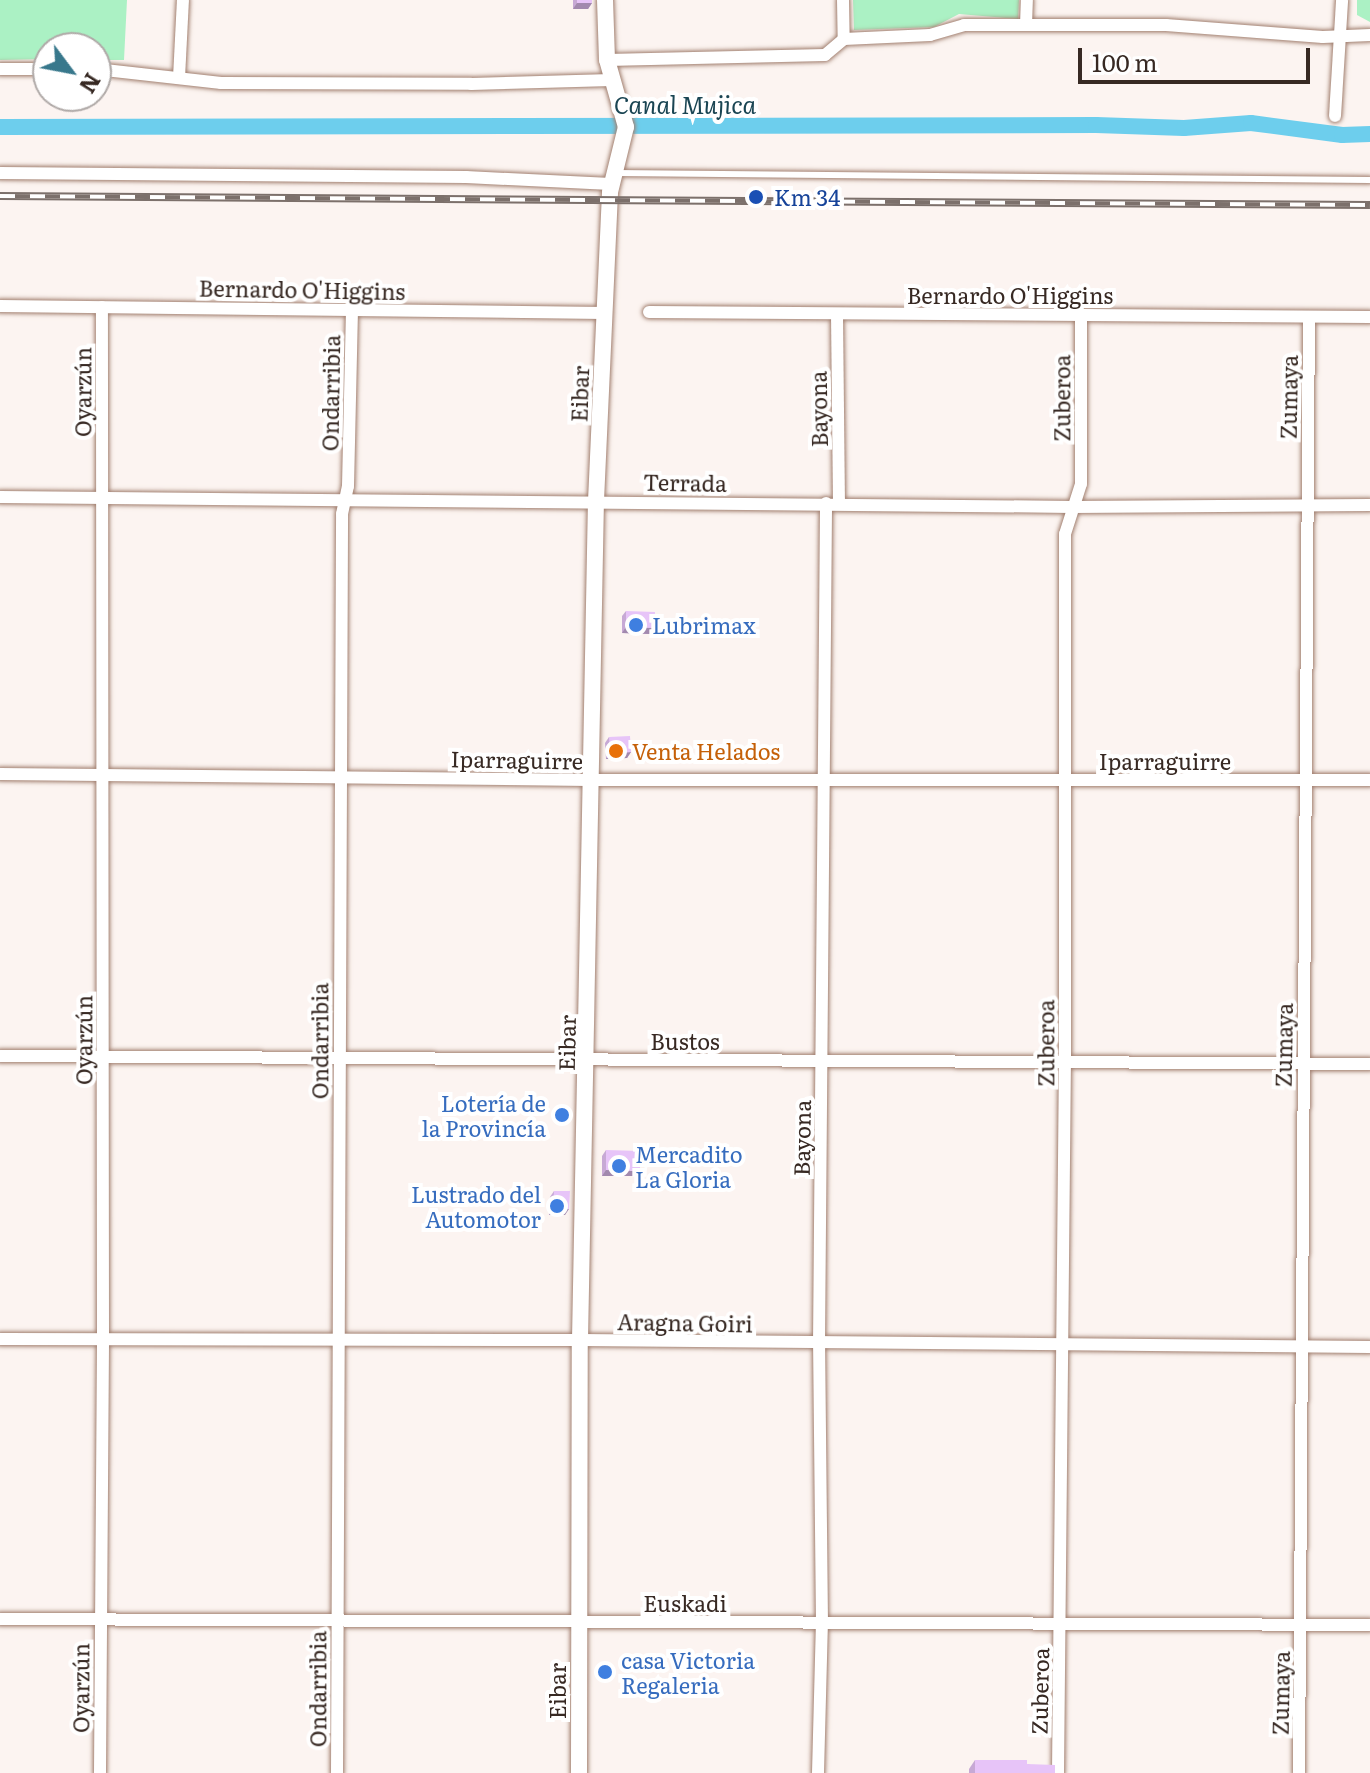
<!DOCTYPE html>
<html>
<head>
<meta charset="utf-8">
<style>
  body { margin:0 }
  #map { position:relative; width:1370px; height:1773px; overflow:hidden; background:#fcf4f1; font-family:Literata,serif }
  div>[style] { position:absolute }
  .green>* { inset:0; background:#abf1c4 }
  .canal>* { height:16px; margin:-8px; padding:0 8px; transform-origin:8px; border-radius:8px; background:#6dceed }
  .roads { filter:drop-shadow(0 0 2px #a28070) drop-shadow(0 0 2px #a28070) }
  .service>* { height:6px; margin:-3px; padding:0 3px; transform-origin:3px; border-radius:3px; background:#fff }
  .minor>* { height:12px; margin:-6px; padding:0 6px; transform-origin:6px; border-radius:6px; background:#fff }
  .tertiary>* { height:16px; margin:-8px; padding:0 8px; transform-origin:8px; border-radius:8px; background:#fff }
  .rail>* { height:8px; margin-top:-4px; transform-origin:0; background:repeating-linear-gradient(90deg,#fff 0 15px,#7c706b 0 30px); box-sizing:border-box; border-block:2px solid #7c706b }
  .wall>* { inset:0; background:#c7a9d5 }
  .shaded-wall>* { inset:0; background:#a289ae }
  .building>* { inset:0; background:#e7c4f8 }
  .dots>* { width:22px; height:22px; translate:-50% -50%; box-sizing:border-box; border:4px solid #fff; border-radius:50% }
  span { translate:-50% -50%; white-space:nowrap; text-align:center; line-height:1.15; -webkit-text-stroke:8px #fff; paint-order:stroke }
  .transit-label { font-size:22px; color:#164399 }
  .left { translate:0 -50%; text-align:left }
  .street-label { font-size:22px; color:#372923 }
  .shop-label { font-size:22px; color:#366cbe }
  .right { translate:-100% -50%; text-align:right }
  .food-label { font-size:22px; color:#c56008 }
  .water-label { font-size:24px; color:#1a4553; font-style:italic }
  .north { position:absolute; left:32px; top:32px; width:80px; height:80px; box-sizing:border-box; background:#fff; border:2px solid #afa9a7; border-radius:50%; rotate:122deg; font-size:22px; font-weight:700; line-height:32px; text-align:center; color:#372923 }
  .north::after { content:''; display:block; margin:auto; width:28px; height:36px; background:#38788c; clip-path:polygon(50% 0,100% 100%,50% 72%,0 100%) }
  .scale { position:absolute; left:1078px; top:48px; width:232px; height:36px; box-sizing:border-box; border:4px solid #372923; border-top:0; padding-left:10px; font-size:24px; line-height:28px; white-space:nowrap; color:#372923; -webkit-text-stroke:6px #fff; paint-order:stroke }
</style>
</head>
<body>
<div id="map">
  <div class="green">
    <div style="clip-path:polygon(0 0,127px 0,124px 60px,96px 60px,96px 48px,48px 48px,48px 59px,0 60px)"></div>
    <div style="clip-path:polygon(853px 0,1019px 0,1018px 19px,959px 14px,934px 27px,854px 30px)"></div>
    <div style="clip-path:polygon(1357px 0,1370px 0,1370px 22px,1357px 15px)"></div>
  </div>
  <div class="canal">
    <div style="left:0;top:127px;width:1096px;rotate:-0.1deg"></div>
    <div style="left:1096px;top:125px;width:88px;rotate:2deg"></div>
    <div style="left:1184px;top:128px;width:67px;rotate:-4.3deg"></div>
    <div style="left:1251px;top:123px;width:92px;rotate:7.5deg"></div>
    <div style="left:1342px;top:135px;width:28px;rotate:-2deg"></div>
  </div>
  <div class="roads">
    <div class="service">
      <div style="left:615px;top:173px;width:755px;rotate:0.53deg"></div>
    </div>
    <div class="minor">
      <div style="left:843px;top:0;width:39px;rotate:89deg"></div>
      <div style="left:1026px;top:25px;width:25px;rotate:-88deg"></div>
      <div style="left:607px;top:60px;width:218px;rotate:-1.3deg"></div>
      <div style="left:825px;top:55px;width:25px;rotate:-40deg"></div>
      <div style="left:844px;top:39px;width:86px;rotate:-2.7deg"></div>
      <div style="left:930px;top:35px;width:35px;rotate:-16deg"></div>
      <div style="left:964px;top:25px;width:202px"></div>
      <div style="left:1166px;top:25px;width:157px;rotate:4.4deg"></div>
      <div style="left:1323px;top:37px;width:47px;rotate:-2.4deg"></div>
      <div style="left:0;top:69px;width:48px"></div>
      <div style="left:96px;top:69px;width:126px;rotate:6.4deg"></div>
      <div style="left:221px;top:83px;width:250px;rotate:0.2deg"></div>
      <div style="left:471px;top:84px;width:141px;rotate:-1.6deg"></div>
      <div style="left:179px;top:78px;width:78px;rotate:-87.1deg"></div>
      <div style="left:1335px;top:116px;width:116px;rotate:-86.5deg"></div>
      <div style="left:0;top:173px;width:466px;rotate:0.5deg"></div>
      <div style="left:466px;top:177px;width:145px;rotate:2.8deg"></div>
      <div style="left:0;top:306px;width:604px;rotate:0.66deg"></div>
      <div style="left:649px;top:312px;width:721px;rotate:0.4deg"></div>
      <div style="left:837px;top:314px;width:190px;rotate:89.4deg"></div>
      <div style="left:0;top:497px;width:1072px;rotate:0.53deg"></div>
      <div style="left:1072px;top:507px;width:298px;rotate:-0.4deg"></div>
      <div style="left:0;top:774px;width:589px;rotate:0.58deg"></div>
      <div style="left:589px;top:780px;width:781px"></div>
      <div style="left:0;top:1056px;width:1370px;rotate:0.33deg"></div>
      <div style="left:0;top:1339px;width:580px;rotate:0.1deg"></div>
      <div style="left:580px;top:1340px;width:790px;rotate:0.51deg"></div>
      <div style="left:0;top:1619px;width:1370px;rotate:0.25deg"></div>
      <div style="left:100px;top:1773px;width:435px;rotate:-89.6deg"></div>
      <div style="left:103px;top:1338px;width:1031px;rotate:-90.06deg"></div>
      <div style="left:337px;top:1773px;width:1259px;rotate:-89.77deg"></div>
      <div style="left:342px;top:514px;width:29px;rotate:-78deg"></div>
      <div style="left:348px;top:486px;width:177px;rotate:-88.7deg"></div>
      <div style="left:818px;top:1773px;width:149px;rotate:-88.5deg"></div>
      <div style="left:822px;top:1624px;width:280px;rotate:-90.6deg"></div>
      <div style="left:819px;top:1344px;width:841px;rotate:-89.52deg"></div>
      <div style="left:1058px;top:1773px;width:712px;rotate:-89.44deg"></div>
      <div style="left:1065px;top:1061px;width:527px;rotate:-90deg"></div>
      <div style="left:1065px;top:534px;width:52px;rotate:-72.3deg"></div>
      <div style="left:1081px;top:484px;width:168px;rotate:-90deg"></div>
      <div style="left:1299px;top:1773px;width:1455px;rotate:-89.61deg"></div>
    </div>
    <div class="tertiary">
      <div style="left:579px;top:1773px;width:433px;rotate:-89.9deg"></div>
      <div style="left:580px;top:1340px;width:839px;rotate:-88.91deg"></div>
      <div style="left:596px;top:501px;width:309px;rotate:-87.4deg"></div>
      <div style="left:610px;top:192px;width:67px;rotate:-76.2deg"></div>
      <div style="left:626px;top:127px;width:70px;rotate:-105.8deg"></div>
      <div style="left:607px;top:60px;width:60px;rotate:-91.9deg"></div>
    </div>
  </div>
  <div class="rail">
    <div style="left:0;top:196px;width:1370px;rotate:0.38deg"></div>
  </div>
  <div class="wall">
    <div style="clip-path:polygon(573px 0,592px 0,592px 3px,588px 9px,573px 9px)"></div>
    <div style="clip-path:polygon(626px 611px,654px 628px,650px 634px,622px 633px,622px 616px)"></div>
    <div style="clip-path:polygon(609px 737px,631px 752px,627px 758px,606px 759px,605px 743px)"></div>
    <div style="clip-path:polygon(606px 1150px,636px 1176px,602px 1176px,602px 1156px)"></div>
    <div style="clip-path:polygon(554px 1191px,565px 1215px,549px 1215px,550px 1197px)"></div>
    <div style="clip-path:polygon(975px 1760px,1027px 1764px,1055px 1773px,969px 1773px,969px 1769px)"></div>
  </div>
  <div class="shaded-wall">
    <div style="clip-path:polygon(577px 3px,592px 3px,588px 9px,573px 9px)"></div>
    <div style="clip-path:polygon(626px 627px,654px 628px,650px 634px,622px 633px)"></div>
    <div style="clip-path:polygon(631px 752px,627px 758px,606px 759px,610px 754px)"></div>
    <div style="clip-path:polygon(606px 1170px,640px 1171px,636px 1176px,602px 1176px)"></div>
    <div style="clip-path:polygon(553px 1209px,569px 1209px,565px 1215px,549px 1215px)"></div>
  </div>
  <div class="building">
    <div style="clip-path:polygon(577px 0,592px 0,592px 3px,577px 3px)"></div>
    <div style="clip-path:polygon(626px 611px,655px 612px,654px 628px,626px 627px)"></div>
    <div style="clip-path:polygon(630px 736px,631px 752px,610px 754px,609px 737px)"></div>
    <div style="clip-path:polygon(606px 1150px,640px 1151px,640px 1171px,606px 1170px)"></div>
    <div style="clip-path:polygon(554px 1191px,570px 1191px,569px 1209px,553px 1209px)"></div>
    <div style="clip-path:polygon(975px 1760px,1027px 1760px,1027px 1764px,1055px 1765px,1055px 1773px,975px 1773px)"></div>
  </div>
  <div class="dots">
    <div style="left:756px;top:197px;background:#1a4fb4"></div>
    <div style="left:636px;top:625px;background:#3f7fe0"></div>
    <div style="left:616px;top:751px;background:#e8710a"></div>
    <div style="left:562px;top:1115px;background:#3f7fe0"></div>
    <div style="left:619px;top:1166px;background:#3f7fe0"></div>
    <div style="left:557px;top:1206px;background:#3f7fe0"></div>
    <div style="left:605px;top:1672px;background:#3f7fe0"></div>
  </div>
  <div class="transit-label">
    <span class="left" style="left:774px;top:197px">Km 34</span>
  </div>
  <div class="street-label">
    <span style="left:302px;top:289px;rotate:1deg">Bernardo O'Higgins</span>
    <span style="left:1010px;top:295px">Bernardo O'Higgins</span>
    <span style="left:82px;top:392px;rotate:-90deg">Oyarzún</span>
    <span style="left:330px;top:393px;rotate:-89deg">Ondarribia</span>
    <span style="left:579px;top:394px;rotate:-88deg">Eibar</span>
    <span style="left:1288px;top:397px;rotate:-89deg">Zumaya</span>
    <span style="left:1061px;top:398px;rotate:-90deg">Zuberoa</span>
    <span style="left:818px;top:409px;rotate:-91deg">Bayona</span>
    <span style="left:685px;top:482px;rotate:1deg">Terrada</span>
    <span style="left:517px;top:759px;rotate:1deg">Iparraguirre</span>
    <span style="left:1165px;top:761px">Iparraguirre</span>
    <span style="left:83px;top:1040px;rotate:-90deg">Oyarzún</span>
    <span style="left:319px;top:1041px;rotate:-90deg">Ondarribia</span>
    <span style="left:685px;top:1041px">Bustos</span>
    <span style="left:566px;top:1043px;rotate:-89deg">Eibar</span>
    <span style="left:1045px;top:1043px;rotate:-90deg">Zuberoa</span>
    <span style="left:1283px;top:1045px;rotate:-89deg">Zumaya</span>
    <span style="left:801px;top:1138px;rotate:-89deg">Bayona</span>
    <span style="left:685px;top:1322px;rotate:1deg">Aragna Goiri</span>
    <span style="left:685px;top:1603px">Euskadi</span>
    <span style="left:80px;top:1688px;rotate:-90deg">Oyarzún</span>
    <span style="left:317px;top:1689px;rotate:-90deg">Ondarribia</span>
    <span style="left:557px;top:1691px;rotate:-90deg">Eibar</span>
    <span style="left:1039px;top:1691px;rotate:-89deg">Zuberoa</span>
    <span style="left:1280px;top:1693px;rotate:-89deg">Zumaya</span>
  </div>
  <div class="shop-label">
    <span class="left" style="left:652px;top:625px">Lubrimax</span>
    <span class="right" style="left:546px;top:1115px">Lotería de<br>la Provincía</span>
    <span class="left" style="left:635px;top:1166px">Mercadito<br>La Gloria</span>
    <span class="right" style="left:541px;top:1206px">Lustrado del<br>Automotor</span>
    <span class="left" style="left:621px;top:1672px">casa Victoria<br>Regaleria</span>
  </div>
  <div class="food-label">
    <span class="left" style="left:632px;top:751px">Venta Helados</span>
  </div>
  <div class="water-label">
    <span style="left:685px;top:104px">Canal Mujica</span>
  </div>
  <div class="north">N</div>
  <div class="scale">100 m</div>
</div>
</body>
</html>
